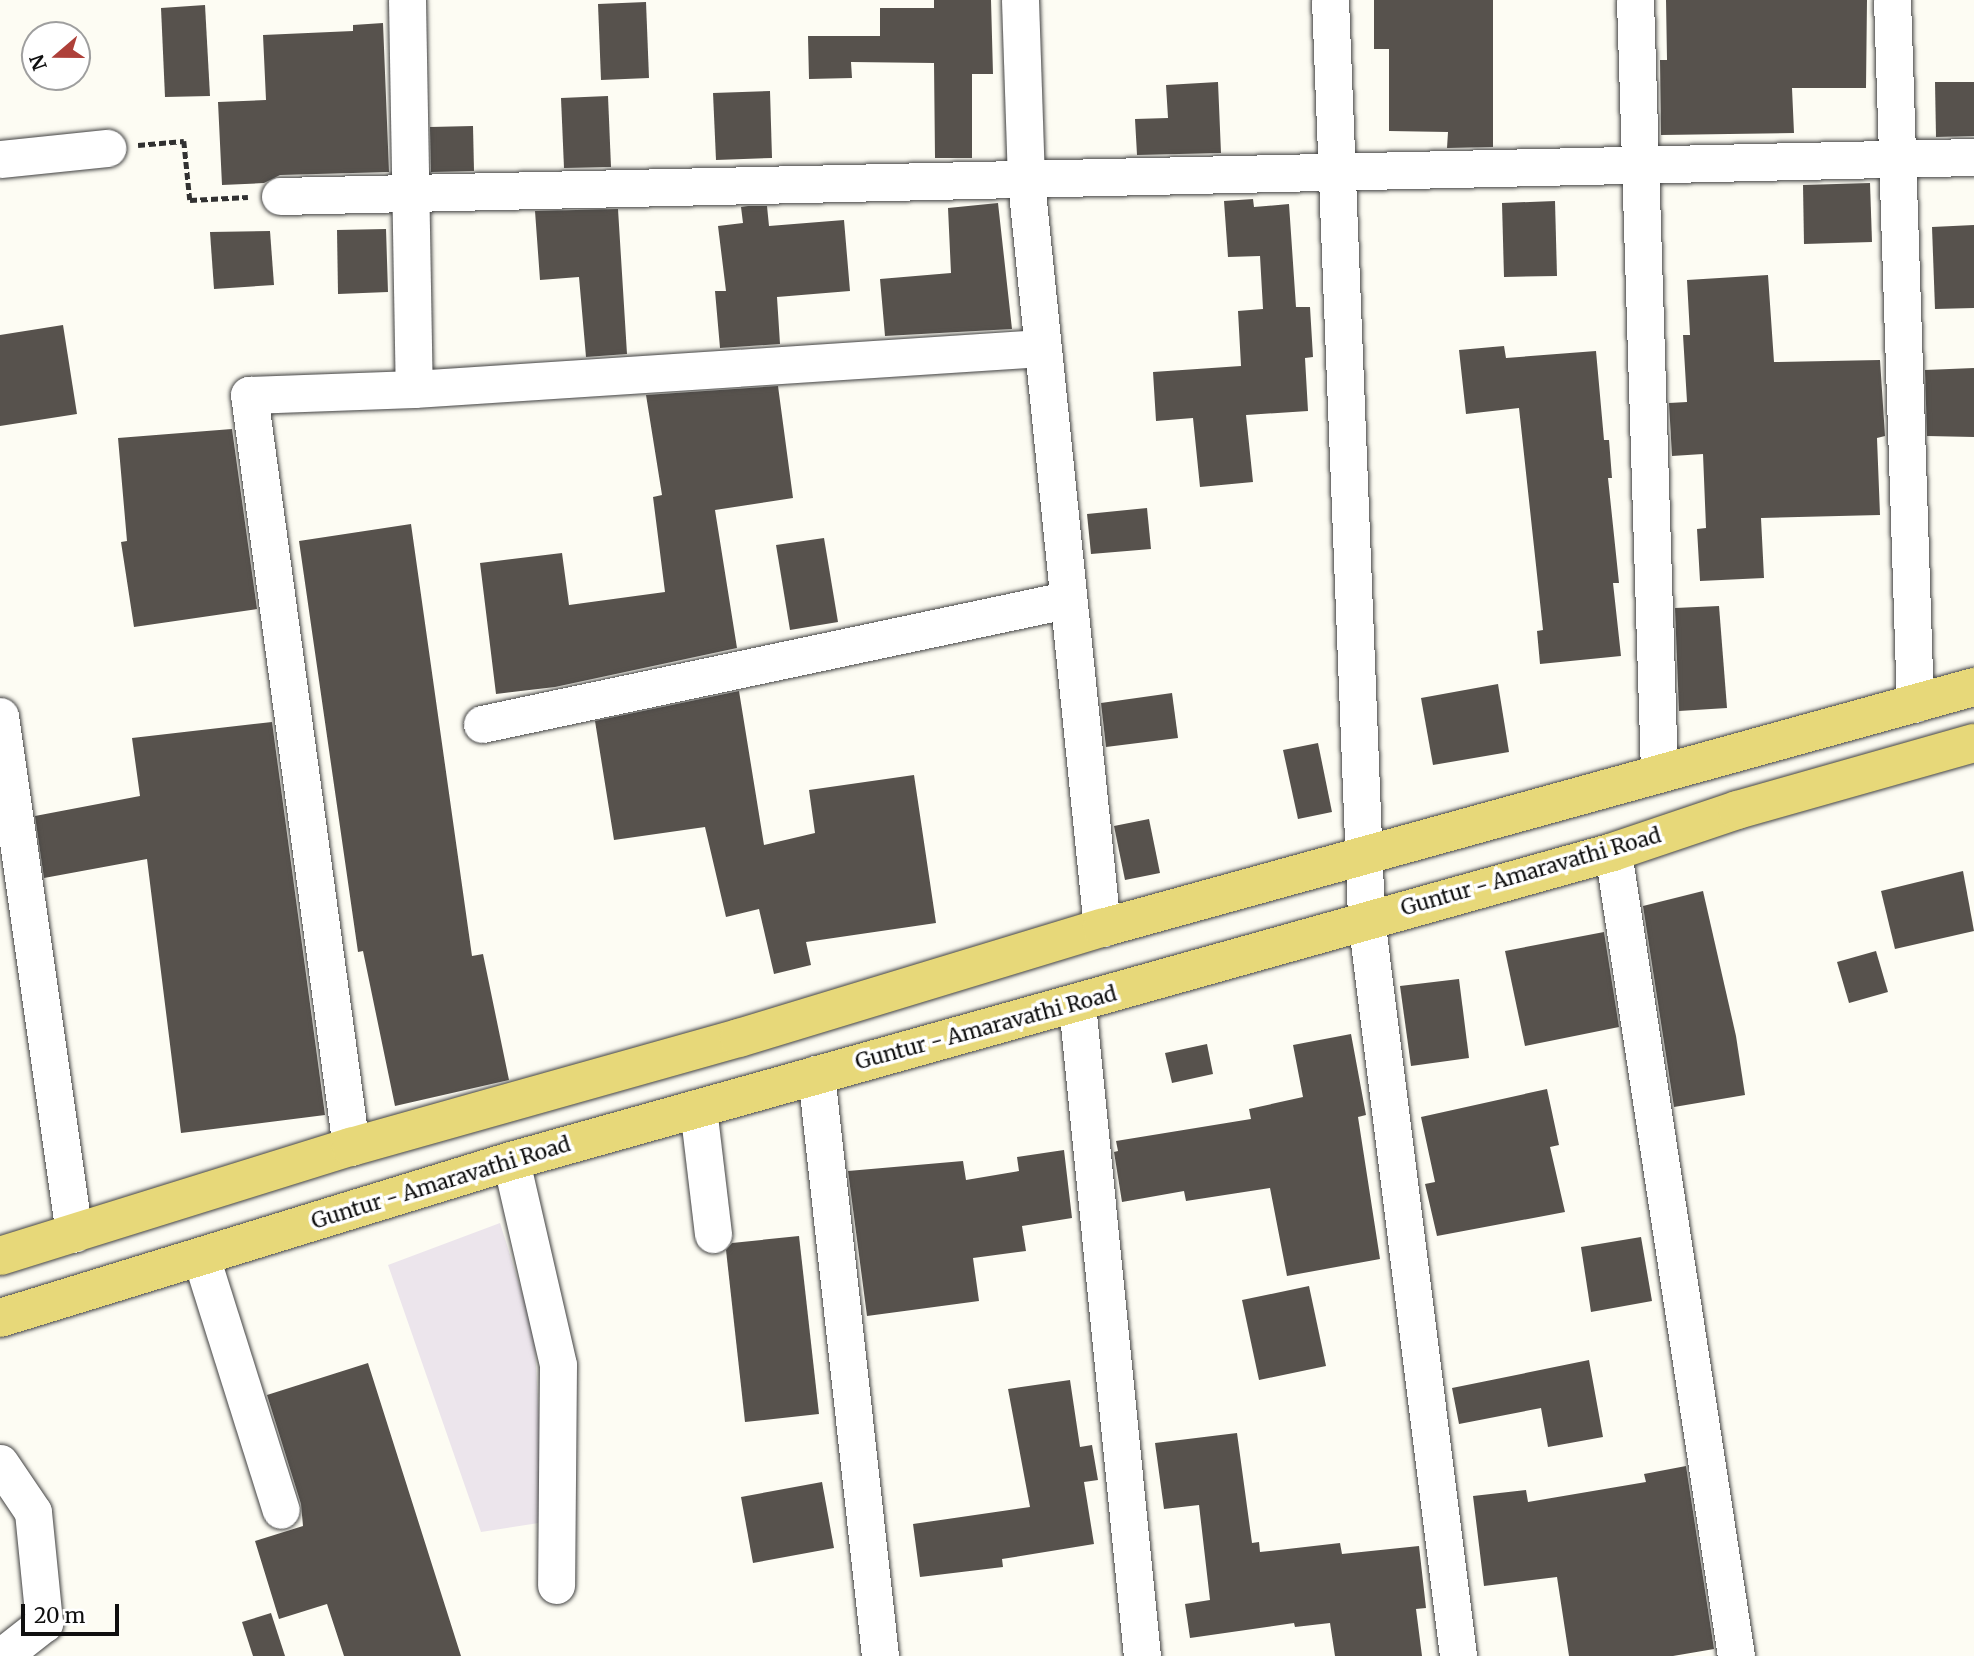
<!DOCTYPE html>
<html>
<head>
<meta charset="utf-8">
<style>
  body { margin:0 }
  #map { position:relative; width:1974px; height:1656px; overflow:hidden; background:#fdfcf3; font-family:Merriweather,serif }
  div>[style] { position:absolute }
  .industrial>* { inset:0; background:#ece5ec }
  .building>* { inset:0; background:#57524d }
  .path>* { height:4.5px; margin-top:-2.25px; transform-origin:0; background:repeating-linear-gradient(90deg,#313131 0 7px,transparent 0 10.5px) }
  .roads { filter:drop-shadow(0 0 2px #424242) drop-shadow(0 0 2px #424242) }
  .minor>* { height:37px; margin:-18.5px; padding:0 18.5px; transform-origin:18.5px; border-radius:18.5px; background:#fff }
  .major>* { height:38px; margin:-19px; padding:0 19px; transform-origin:19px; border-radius:19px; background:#e7d879 }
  span { translate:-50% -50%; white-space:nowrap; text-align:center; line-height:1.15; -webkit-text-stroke:7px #fff; paint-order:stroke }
  .street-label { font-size:21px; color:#0f0f0f }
  .north { position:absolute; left:21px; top:21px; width:70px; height:70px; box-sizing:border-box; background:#fff; border:2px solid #9f9f9f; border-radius:50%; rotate:250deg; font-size:19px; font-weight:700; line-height:28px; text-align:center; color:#0f0f0f }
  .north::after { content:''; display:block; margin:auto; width:24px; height:32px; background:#ae4039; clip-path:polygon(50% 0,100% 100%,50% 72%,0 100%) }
  .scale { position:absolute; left:21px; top:1604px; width:98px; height:32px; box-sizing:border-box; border:4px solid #0f0f0f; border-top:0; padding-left:9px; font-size:21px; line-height:24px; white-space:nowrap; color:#0f0f0f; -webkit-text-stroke:5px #fff; paint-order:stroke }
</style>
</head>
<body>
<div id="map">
  <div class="industrial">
    <div style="clip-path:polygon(500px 1223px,534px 1331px,545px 1522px,481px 1532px,388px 1265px)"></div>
  </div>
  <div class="building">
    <div style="clip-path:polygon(934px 0,991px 0,993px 74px,972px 74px,972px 158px,935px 158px,934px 63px,851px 62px,852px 78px,809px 79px,808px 36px,880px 36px,880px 8px,934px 8px)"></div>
    <div style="clip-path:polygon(1374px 0,1493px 0,1493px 147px,1447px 148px,1448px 132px,1389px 131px,1389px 49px,1374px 49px)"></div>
    <div style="clip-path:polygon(1666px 0,1867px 0,1866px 88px,1792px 88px,1794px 133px,1661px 135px,1660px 60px,1667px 60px)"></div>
    <div style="clip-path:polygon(646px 2px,649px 78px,601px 80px,598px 4px)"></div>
    <div style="clip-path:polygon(205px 5px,210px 96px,165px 97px,161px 8px)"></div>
    <div style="clip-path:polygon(383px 23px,389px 172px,280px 175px,264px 183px,222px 185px,218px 102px,266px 100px,263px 35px,353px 31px,353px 25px)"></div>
    <div style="clip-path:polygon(1218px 82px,1221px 153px,1137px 155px,1135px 119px,1168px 118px,1166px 85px)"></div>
    <div style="clip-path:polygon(1935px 82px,1974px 82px,1974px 136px,1936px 137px)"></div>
    <div style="clip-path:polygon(770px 91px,772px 158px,716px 160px,713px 93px)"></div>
    <div style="clip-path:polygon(608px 96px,611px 167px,564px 168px,561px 98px)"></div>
    <div style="clip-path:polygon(473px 126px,474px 171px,431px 172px,430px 127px)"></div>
    <div style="clip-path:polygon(1870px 183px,1872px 242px,1804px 244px,1803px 185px)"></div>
    <div style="clip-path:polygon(1253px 199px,1254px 207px,1289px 204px,1296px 307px,1310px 307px,1313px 357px,1305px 358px,1308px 411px,1246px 415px,1253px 482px,1200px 487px,1193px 418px,1156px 421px,1153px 372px,1241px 366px,1238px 311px,1263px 309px,1260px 256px,1228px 257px,1224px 201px)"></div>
    <div style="clip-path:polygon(1555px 201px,1557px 276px,1504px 277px,1502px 203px)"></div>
    <div style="clip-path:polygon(998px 203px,1012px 329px,885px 336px,880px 279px,951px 273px,948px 208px)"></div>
    <div style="clip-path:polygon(748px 206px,767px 206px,769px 226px,844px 220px,850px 291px,777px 297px,780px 344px,720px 348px,715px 291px,726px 291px,718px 226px,743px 223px,741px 207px)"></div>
    <div style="clip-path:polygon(618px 209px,627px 354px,586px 357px,579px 277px,540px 280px,535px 211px)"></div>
    <div style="clip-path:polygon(1974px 225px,1974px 308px,1935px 309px,1932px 227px)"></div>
    <div style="clip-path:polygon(386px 229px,388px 292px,338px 294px,337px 230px)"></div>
    <div style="clip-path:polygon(270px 231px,274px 285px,214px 289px,210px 232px)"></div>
    <div style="clip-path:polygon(1768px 275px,1774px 362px,1880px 360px,1885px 436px,1877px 438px,1880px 515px,1761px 518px,1764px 578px,1700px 581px,1697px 529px,1706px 528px,1703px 454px,1672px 456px,1669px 403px,1687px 402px,1683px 335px,1690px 335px,1687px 280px)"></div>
    <div style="clip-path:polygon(63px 325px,77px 414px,0 426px,0 335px)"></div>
    <div style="clip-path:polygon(1504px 346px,1506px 358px,1596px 351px,1604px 440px,1609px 440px,1612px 478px,1608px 478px,1619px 583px,1613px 583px,1621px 656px,1540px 664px,1537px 631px,1543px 630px,1519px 408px,1466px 414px,1459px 350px)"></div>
    <div style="clip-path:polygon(1974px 368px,1974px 437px,1927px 436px,1925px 370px)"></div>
    <div style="clip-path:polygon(778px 386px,793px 498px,715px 510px,737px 648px,555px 687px,496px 694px,480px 563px,562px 553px,569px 605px,665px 592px,653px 497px,662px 495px,646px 395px)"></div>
    <div style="clip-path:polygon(232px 429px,257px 609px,134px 627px,121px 542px,127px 541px,118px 438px)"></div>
    <div style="clip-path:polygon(1147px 508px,1151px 549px,1091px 554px,1087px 514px)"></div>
    <div style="clip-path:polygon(411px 524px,472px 956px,483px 954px,509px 1080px,395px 1106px,363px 951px,358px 952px,299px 541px)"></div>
    <div style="clip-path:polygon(824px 538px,838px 622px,790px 630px,776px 545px)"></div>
    <div style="clip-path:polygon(1719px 606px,1727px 708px,1679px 711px,1675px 608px)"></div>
    <div style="clip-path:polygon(1498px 684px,1509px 752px,1433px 765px,1421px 698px)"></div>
    <div style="clip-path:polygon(739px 691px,764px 845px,815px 833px,809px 790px,914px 775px,936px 923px,806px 942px,811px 965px,774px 974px,759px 909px,726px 917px,705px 827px,614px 840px,595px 721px)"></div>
    <div style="clip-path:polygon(1172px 693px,1178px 738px,1106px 747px,1101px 703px)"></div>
    <div style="clip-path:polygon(272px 722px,325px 1115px,181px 1133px,147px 859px,44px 878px,35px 816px,140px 796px,132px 738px)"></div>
    <div style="clip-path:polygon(1318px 743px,1332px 812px,1298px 819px,1283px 750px)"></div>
    <div style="clip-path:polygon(1149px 819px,1160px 873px,1125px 880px,1114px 826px)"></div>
    <div style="clip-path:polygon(1963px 871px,1974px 931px,1895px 949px,1881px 891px)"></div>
    <div style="clip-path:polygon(1703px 891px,1736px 1036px,1745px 1095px,1674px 1107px,1643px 906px)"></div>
    <div style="clip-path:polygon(1604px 932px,1619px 1027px,1525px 1046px,1505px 951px)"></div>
    <div style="clip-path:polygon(1876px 951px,1888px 992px,1849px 1003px,1837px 962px)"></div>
    <div style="clip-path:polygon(1459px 979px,1469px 1058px,1411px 1066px,1400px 986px)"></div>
    <div style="clip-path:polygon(1351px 1034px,1366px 1115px,1358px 1117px,1380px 1259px,1287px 1276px,1270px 1188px,1186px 1201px,1184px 1191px,1122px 1202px,1114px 1152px,1118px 1151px,1116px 1141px,1251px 1119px,1249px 1109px,1303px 1097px,1293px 1045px)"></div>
    <div style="clip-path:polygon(1207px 1044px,1213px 1074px,1172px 1083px,1165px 1053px)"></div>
    <div style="clip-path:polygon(1547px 1089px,1559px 1145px,1550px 1147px,1565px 1212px,1437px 1236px,1425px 1184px,1435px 1182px,1421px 1117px)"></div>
    <div style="clip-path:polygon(1064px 1150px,1072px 1218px,1022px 1226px,1026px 1251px,973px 1258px,979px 1301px,867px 1316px,848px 1171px,963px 1161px,966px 1180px,1019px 1171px,1017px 1157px)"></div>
    <div style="clip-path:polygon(799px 1236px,819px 1414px,745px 1422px,726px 1250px,732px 1243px)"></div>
    <div style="clip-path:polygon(1641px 1237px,1652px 1301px,1591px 1312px,1581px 1247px)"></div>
    <div style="clip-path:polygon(1309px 1286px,1326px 1366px,1259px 1380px,1242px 1300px)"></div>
    <div style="clip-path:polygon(1589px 1360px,1603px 1437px,1548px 1447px,1541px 1408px,1459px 1424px,1452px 1388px)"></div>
    <div style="clip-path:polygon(368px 1363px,461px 1656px,344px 1656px,327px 1604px,279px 1619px,255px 1541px,303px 1526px,301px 1504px,267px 1395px)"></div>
    <div style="clip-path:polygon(1070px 1380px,1080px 1447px,1092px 1445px,1098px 1480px,1084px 1482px,1094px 1544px,1002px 1559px,1003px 1567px,920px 1577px,913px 1524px,1030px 1507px,1008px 1389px)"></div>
    <div style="clip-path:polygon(1237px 1433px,1252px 1543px,1259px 1542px,1260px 1552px,1340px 1543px,1342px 1554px,1419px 1546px,1426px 1608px,1416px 1609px,1422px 1656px,1335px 1656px,1330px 1623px,1295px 1627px,1294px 1623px,1190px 1638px,1185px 1604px,1210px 1600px,1199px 1505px,1164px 1509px,1155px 1443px)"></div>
    <div style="clip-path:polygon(1686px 1466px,1714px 1649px,1673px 1656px,1569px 1656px,1557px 1577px,1484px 1586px,1473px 1496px,1526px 1490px,1528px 1502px,1646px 1482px,1644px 1474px)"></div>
    <div style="clip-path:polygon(822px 1482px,834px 1548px,753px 1563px,741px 1497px)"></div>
    <div style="clip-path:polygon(271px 1613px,285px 1656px,253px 1656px,242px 1622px)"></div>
  </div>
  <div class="path">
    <div style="left:138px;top:145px;width:46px;rotate:-5deg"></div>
    <div style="left:184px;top:141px;width:59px;rotate:84.2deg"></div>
    <div style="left:190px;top:200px;width:58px;rotate:-3deg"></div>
  </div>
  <div class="roads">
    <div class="minor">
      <div style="left:407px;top:0;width:389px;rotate:89deg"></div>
      <div style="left:1020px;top:0;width:182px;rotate:88.1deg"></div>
      <div style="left:1026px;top:182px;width:750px;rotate:84.18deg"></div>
      <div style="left:1330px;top:0;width:919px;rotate:87.75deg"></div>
      <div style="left:1366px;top:918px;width:744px;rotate:82.89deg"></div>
      <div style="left:1635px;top:0;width:773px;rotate:88.22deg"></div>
      <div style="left:1892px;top:0;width:704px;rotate:88.13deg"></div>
      <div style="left:0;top:159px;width:108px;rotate:-5.9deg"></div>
      <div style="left:280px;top:196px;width:1694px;rotate:-1.32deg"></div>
      <div style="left:0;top:716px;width:523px;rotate:81.87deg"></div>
      <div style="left:482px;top:724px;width:597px;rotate:-11.99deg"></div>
      <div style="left:1613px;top:852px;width:813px;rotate:81.3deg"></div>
      <div style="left:1077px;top:1004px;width:655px;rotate:84.31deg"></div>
      <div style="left:816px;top:1074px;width:586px;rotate:83.72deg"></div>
      <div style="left:698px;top:1108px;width:127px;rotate:83.2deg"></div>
      <div style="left:351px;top:1147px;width:759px;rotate:-97.72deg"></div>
      <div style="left:249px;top:395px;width:165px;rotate:-2.1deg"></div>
      <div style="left:414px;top:389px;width:629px;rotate:-3.74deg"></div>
      <div style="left:511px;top:1161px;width:209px;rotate:77deg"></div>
      <div style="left:558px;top:1365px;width:220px;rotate:90.5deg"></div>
      <div style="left:201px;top:1257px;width:265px;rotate:72.5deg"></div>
      <div style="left:0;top:1463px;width:59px;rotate:56deg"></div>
      <div style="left:33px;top:1512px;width:112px;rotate:84.3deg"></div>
      <div style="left:44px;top:1623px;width:53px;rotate:141.8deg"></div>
    </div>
    <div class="major">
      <div style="left:0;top:1256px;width:368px;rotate:-17.3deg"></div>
      <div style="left:351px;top:1147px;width:403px;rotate:-15.7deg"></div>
      <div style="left:739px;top:1038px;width:379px;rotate:-16.9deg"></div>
      <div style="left:1102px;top:928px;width:905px;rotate:-15.45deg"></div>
      <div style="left:0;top:1318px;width:535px;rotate:-17.08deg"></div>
      <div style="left:511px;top:1161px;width:1145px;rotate:-15.66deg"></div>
      <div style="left:1613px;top:852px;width:131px;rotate:-18.7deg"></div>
      <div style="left:1737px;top:810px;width:246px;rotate:-15.8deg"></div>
    </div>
  </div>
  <div class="street-label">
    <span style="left:1531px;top:872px;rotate:-16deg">Guntur - Amaravathi Road</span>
    <span style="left:986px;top:1028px;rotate:-15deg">Guntur - Amaravathi Road</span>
    <span style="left:441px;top:1183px;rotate:-17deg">Guntur - Amaravathi Road</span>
  </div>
  <div class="north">N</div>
  <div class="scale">20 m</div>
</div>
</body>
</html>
